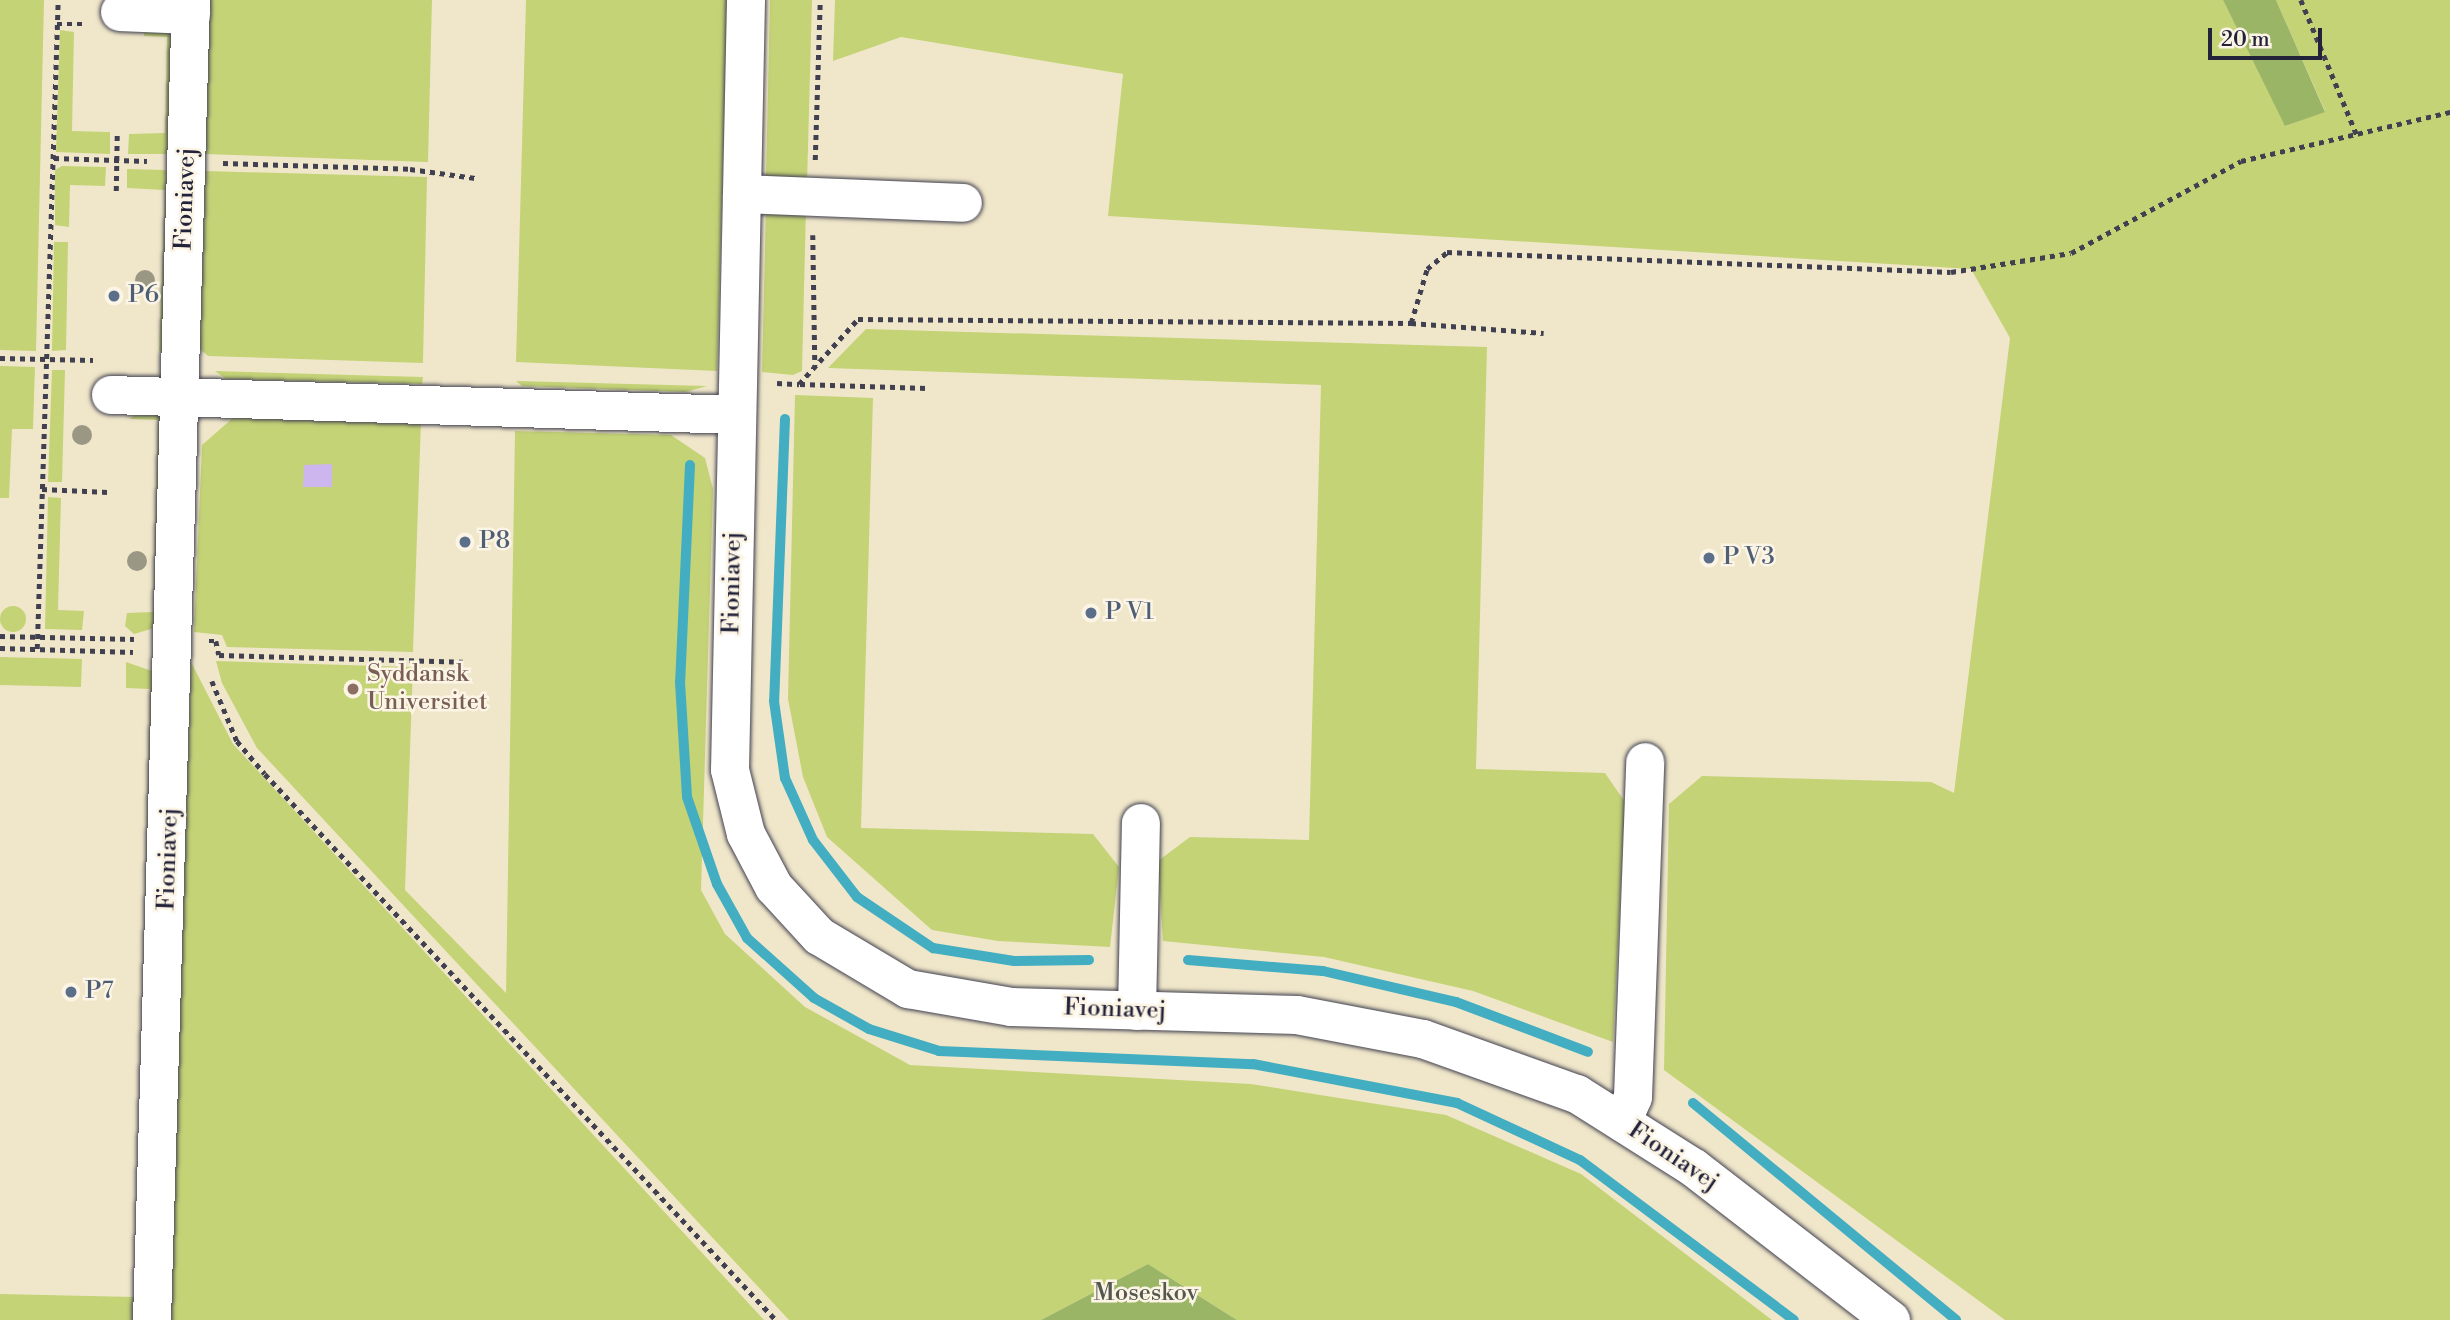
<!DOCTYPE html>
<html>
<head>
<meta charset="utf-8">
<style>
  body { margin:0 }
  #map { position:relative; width:2450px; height:1320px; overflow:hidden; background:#f0e7ca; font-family:"Libre Bodoni",serif }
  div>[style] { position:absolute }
  .green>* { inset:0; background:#c4d376 }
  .round { border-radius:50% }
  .forest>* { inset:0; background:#9bb567 }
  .stream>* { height:10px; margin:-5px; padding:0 5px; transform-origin:5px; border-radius:5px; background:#43aec1 }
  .building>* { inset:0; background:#cdb5ed }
  .path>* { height:4.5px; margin-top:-2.25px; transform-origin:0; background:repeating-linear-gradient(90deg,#414050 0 5px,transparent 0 10px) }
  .roads { filter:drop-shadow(0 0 2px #414050) drop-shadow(0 0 2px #414050) }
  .minor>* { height:38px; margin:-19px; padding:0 19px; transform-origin:19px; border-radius:19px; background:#fff }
  .trees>* { width:20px; height:20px; margin:-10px; border-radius:50%; background:#9a9885 }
  .dots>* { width:19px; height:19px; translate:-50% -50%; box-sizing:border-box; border:4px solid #fcf5e5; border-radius:50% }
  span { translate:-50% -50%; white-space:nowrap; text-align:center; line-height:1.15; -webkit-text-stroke:5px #fcf5e5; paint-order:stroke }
  .street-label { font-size:24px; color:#22223b }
  .service-label { font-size:24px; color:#4e5e75 }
  .left { translate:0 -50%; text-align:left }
  .education-label { font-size:24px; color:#785e54 }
  .park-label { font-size:24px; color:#53574d }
  .scale { position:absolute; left:2208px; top:28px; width:114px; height:32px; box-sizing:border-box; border:4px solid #22223b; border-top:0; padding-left:9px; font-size:21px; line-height:24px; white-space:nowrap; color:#22223b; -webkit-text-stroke:5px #fcf5e5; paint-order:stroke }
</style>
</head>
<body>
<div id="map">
  <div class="green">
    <div style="clip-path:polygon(0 0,44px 0,36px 351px,0 350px)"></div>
    <div style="clip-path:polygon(209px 0,432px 0,428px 162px,205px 154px)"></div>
    <div style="clip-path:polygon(526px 0,728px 0,717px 371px,516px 362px)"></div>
    <div style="clip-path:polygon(770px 0,812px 0,807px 184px,766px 178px)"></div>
    <div style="clip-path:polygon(835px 0,2223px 0,2286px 126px,2325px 111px,2276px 0,2450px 0,2450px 1320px,2005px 1320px,1664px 1070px,1669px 804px,1702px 776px,1931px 782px,1954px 793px,2010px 338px,1971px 269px,1108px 216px,1123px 74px,901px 37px,833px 61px)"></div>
    <div style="clip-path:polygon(144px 29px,173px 33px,175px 154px,128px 154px,129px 134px,165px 133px,167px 37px,144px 36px)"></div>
    <div style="clip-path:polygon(60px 30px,74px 32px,72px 131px,110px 132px,110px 154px,56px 152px)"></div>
    <div style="clip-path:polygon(62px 166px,106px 167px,105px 186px,70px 185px,69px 227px,55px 225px,55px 170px)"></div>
    <div style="clip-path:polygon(127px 169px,165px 170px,174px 178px,170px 351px,159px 351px,165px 190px,127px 188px)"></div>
    <div style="clip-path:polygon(205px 171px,427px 177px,423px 363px,208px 356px,200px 349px)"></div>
    <div style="clip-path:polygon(766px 207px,806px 208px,802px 371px,793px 375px,762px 372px)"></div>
    <div style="clip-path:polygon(54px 242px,68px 242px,66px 350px,52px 351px)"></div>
    <div style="clip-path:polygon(866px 329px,1487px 347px,1476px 769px,1605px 773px,1625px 802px,1613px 1042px,1473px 991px,1324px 957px,1163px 941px,1158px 861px,1190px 837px,1309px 840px,1321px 385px,828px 368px)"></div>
    <div style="clip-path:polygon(0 366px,35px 367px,33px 429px,12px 429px,9px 498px,0 498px)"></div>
    <div style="clip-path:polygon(52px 370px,65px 370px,62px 482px,48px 482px)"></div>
    <div style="clip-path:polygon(215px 371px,423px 377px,422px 384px,226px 379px)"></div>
    <div style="clip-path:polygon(516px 381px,707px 386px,685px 392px,522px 386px)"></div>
    <div style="clip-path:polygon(795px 395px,873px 398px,861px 828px,1093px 834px,1119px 867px,1110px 947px,998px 941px,932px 930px,827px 837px,803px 777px,788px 699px)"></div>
    <div style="clip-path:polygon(138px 412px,163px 414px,164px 611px,151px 629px,134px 634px,125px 626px,127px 613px,153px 612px,158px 420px,130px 419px)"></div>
    <div style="clip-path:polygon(234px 417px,421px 420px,413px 652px,227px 647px,222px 635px,194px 632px,202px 445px)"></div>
    <div style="clip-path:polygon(515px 431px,671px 435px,705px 458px,713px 489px,701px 890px,725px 934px,805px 1007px,910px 1065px,1251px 1084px,1446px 1115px,1581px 1174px,1772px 1320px,1237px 1320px,1148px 1264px,1041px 1320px,789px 1320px,257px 748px,222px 683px,216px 661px,413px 667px,405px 890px,506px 993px)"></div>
    <div style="clip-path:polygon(48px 497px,61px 498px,58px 610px,84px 611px,82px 630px,45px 629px)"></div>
    <div class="round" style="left:0;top:606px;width:26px;height:26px"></div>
    <div style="clip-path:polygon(0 657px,82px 659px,81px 687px,0 685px)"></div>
    <div style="clip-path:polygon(126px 662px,155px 672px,138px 1320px,0 1320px,0 1294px,135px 1297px,150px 689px,126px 688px)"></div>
    <div style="clip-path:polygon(191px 662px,233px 744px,764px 1320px,169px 1320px)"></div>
  </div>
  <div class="forest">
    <div style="clip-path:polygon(2223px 0,2276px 0,2325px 112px,2285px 126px)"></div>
    <div style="clip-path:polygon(1148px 1264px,1237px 1320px,1041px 1320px)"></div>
  </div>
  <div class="stream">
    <div style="left:785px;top:419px;width:282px;rotate:92.2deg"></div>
    <div style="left:774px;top:701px;width:78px;rotate:81.9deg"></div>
    <div style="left:785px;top:778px;width:68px;rotate:65.7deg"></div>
    <div style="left:813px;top:840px;width:72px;rotate:52.3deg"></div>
    <div style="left:857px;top:897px;width:92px;rotate:33.9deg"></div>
    <div style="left:933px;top:948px;width:82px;rotate:9.1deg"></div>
    <div style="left:1014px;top:961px;width:75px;rotate:-0.8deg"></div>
    <div style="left:690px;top:465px;width:217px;rotate:92.6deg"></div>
    <div style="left:680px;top:682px;width:115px;rotate:86.5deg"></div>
    <div style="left:687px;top:797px;width:92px;rotate:71deg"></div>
    <div style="left:717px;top:884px;width:62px;rotate:60.9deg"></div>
    <div style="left:747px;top:938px;width:90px;rotate:41.8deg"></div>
    <div style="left:814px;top:998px;width:63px;rotate:29.4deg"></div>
    <div style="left:869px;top:1029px;width:73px;rotate:17.4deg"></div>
    <div style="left:939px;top:1051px;width:314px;rotate:2.4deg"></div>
    <div style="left:1253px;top:1064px;width:208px;rotate:10.8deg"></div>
    <div style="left:1457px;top:1103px;width:136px;rotate:24.9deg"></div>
    <div style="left:1580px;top:1160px;width:267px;rotate:36.8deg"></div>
    <div style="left:1188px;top:960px;width:135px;rotate:4.7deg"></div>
    <div style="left:1323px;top:971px;width:137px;rotate:13.1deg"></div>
    <div style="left:1456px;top:1002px;width:141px;rotate:20.7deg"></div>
    <div style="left:1693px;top:1103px;width:341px;rotate:39.5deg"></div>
  </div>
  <div class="building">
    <div style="clip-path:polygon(332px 464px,332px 487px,303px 487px,304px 465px)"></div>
  </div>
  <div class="path">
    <div style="left:2301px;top:0;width:146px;rotate:67.5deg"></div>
    <div style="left:57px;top:24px;width:28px"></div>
    <div style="left:54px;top:158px;width:93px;rotate:1.8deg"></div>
    <div style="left:815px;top:160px;width:160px;rotate:-88.2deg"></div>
    <div style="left:223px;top:163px;width:187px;rotate:1.8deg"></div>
    <div style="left:410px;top:169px;width:66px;rotate:7.9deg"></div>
    <div style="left:116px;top:191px;width:59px;rotate:-89deg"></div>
    <div style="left:813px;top:235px;width:131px;rotate:89.1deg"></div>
    <div style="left:1411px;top:323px;width:56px;rotate:-73.5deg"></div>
    <div style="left:1427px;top:269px;width:26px;rotate:-40deg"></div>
    <div style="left:1447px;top:252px;width:504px;rotate:2.27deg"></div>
    <div style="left:1951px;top:272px;width:121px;rotate:-9deg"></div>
    <div style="left:2071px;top:253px;width:193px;rotate:-28.4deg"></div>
    <div style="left:2241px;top:161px;width:215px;rotate:-13.2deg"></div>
    <div style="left:0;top:358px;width:93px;rotate:1.2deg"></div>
    <div style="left:777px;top:383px;width:22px;rotate:3deg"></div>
    <div style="left:799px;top:384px;width:88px;rotate:-47.8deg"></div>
    <div style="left:858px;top:319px;width:553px;rotate:0.41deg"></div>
    <div style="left:1411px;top:323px;width:133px;rotate:4.3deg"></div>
    <div style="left:800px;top:384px;width:127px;rotate:1.8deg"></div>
    <div style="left:42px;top:489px;width:66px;rotate:2.6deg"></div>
    <div style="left:0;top:636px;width:134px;rotate:1.3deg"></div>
    <div style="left:209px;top:641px;width:7px"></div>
    <div style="left:216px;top:641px;width:14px;rotate:78deg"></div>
    <div style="left:219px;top:655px;width:244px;rotate:1.6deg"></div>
    <div style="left:0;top:648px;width:133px;rotate:1.7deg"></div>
    <div style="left:37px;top:649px;width:649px;rotate:-88.15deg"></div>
    <div style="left:212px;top:681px;width:65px;rotate:67.4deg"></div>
    <div style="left:237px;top:741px;width:43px;rotate:49.7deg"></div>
    <div style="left:265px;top:774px;width:748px;rotate:46.9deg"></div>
  </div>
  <div class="roads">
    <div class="minor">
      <div style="left:746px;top:0;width:770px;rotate:91.19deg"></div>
      <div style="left:730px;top:770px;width:66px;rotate:76deg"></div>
      <div style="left:746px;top:834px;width:60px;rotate:62.2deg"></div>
      <div style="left:774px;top:887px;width:67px;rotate:47.4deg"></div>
      <div style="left:819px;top:936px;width:104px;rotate:30.8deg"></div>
      <div style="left:908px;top:989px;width:105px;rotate:9.9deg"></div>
      <div style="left:1011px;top:1007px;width:286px;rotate:1.6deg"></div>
      <div style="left:1297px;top:1015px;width:128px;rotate:10.8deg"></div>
      <div style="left:1423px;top:1039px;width:164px;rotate:19.7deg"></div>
      <div style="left:1577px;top:1094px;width:138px;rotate:32.3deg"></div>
      <div style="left:1694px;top:1168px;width:249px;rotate:37.7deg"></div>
      <div style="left:120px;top:12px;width:71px;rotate:2.4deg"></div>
      <div style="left:742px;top:194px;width:221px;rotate:2.3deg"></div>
      <div style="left:111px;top:395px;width:625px;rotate:1.83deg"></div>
      <div style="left:1137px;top:1011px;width:188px;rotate:-88.8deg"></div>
      <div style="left:1622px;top:1122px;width:27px;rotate:-66deg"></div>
      <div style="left:1633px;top:1097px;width:335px;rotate:-87.9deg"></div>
      <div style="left:152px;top:1320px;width:1321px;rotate:-88.31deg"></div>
    </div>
  </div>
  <div class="trees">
    <div style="left:145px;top:280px"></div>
    <div style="left:82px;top:435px"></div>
    <div style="left:137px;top:561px"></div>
  </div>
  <div class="dots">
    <div style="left:114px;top:296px;background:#5c6f8a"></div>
    <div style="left:465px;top:542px;background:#5c6f8a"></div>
    <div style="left:1709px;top:558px;background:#5c6f8a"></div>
    <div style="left:1091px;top:613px;background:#5c6f8a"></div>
    <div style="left:353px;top:689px;background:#8d6e63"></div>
    <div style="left:71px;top:992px;background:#5c6f8a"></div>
  </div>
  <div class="street-label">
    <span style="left:186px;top:199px;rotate:-88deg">Fioniavej</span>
    <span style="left:733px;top:583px;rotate:-89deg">Fioniavej</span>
    <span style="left:169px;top:859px;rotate:-88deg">Fioniavej</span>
    <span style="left:1115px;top:1010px;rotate:2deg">Fioniavej</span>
    <span style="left:1673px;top:1157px;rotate:34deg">Fioniavej</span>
  </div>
  <div class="service-label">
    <span class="left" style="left:128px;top:296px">P6</span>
    <span class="left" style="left:479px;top:542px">P8</span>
    <span class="left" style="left:1723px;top:558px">P V3</span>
    <span class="left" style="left:1105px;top:613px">P V1</span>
    <span class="left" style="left:85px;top:992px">P7</span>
  </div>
  <div class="education-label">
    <span class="left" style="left:367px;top:689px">Syddansk<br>Universitet</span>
  </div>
  <div class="park-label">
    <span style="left:1146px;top:1294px">Moseskov</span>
  </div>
  <div class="scale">20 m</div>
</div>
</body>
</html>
